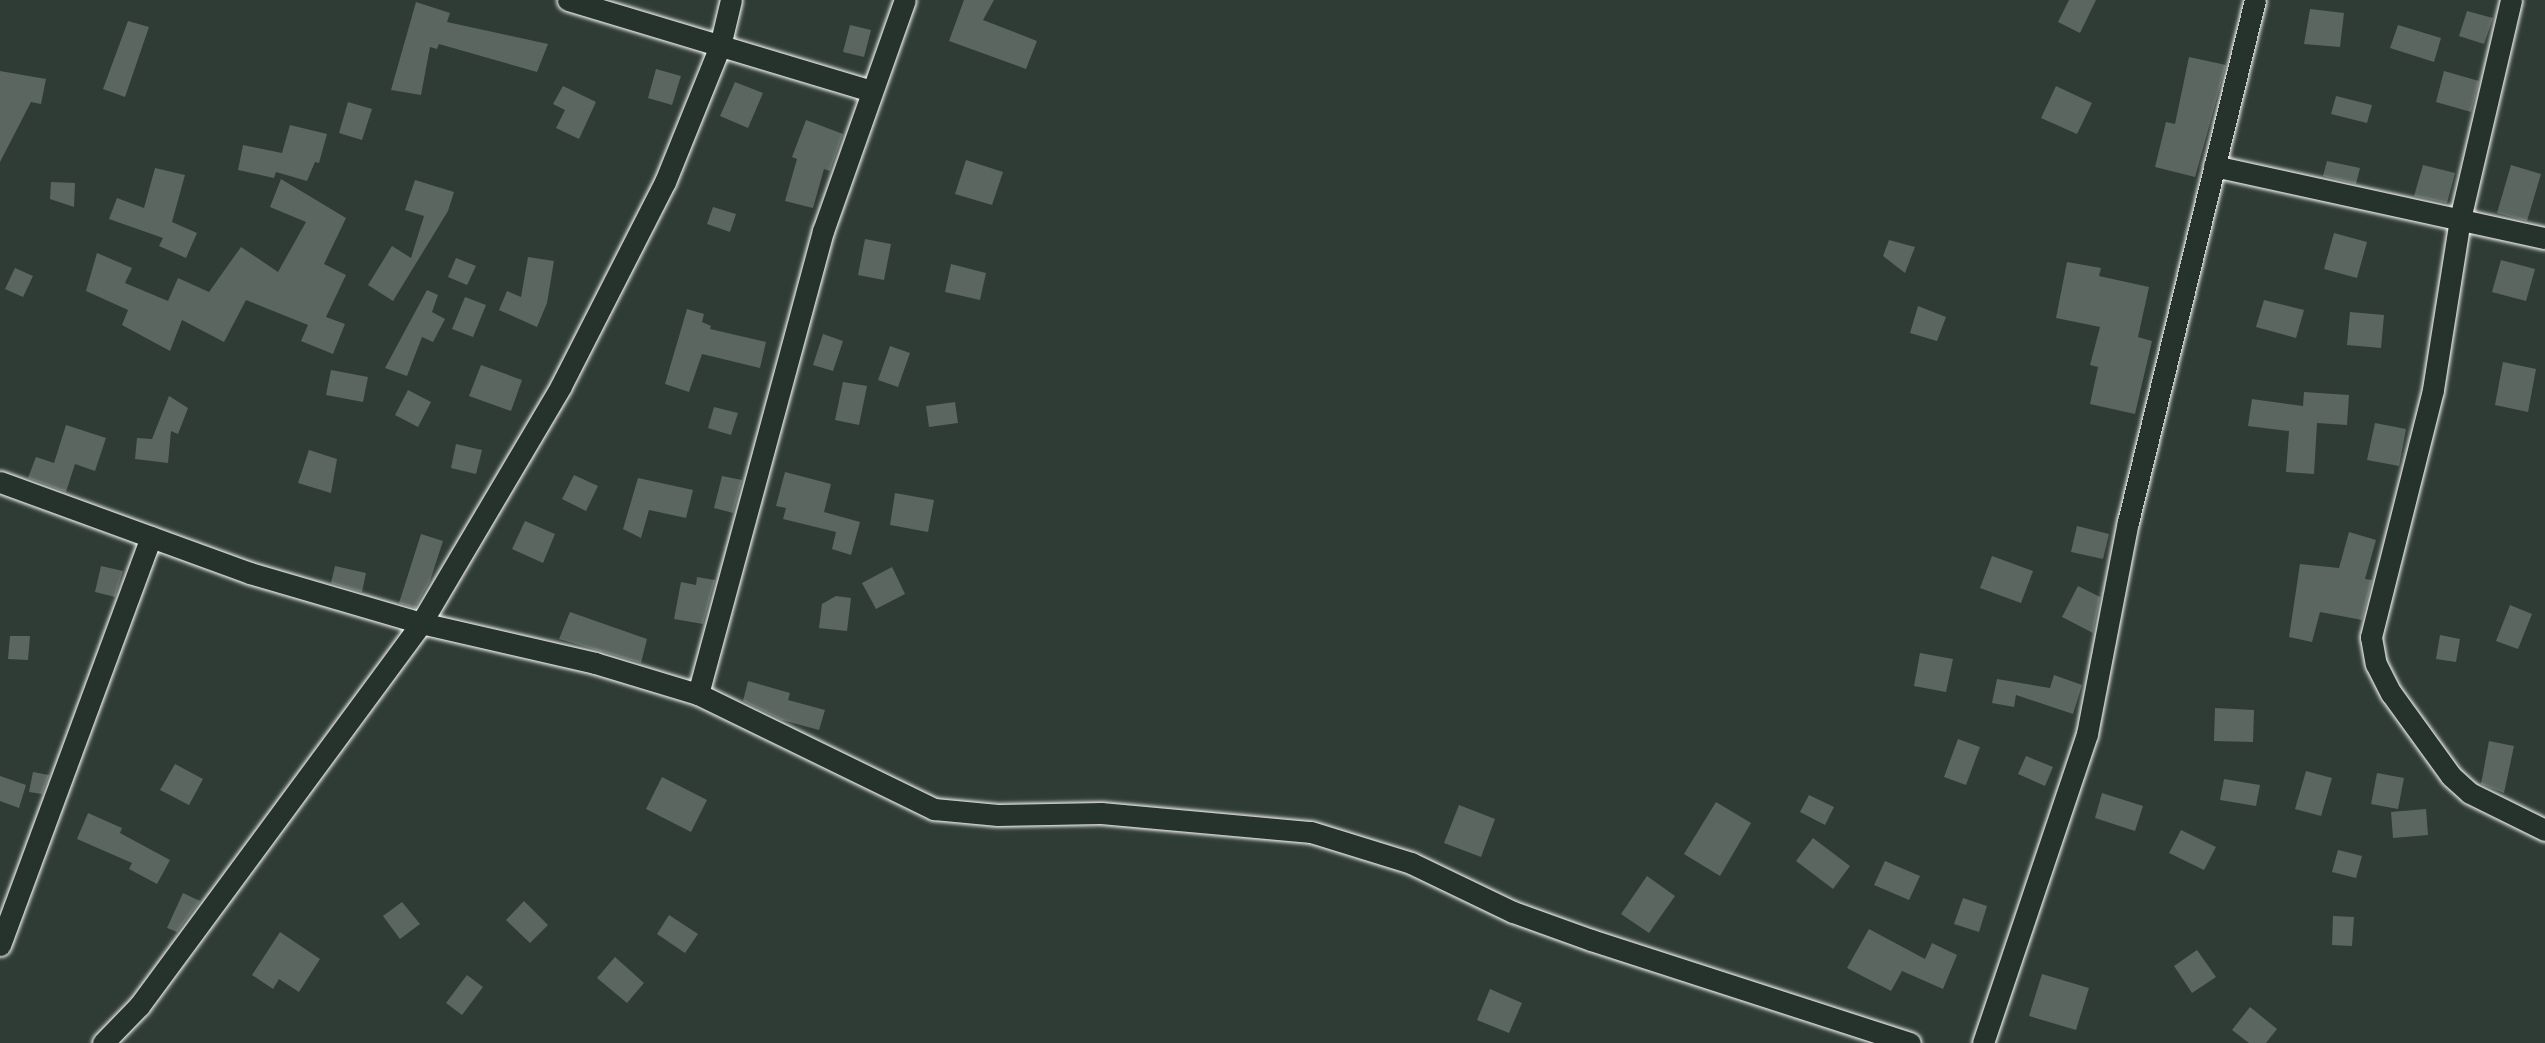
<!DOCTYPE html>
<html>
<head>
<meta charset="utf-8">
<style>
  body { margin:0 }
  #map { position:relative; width:2545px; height:1043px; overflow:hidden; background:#2f3b35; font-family:"Architects Daughter",sans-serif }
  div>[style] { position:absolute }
  .building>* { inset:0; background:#5b6661 }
  .roads { filter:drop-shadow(0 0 2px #fff) drop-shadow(0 0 2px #fff) }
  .street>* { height:21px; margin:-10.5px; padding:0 10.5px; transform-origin:10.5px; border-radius:10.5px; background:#26332d }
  span { translate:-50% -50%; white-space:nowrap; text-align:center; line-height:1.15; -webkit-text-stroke:5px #26332d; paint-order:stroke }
</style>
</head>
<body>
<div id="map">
  <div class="building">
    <div style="clip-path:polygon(964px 0,994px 0,983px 20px,1037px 41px,1026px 69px,949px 41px)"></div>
    <div style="clip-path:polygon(2069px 0,2096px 0,2080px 33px,2058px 22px)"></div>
    <div style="clip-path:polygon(416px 2px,450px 13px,447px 22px,548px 44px,537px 72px,439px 44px,437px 49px,430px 47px,421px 95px,391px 90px)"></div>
    <div style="clip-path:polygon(2310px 9px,2344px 13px,2340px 47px,2304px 44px)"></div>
    <div style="clip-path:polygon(2467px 11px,2493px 18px,2484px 44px,2459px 36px)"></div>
    <div style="clip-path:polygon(128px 21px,149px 27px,125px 97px,103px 89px)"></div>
    <div style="clip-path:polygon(850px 25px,871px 30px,864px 57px,843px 52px)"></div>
    <div style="clip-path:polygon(2398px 25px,2441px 38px,2434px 62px,2390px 48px)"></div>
    <div style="clip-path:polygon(2189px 57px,2226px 65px,2195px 177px,2155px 167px,2166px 122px,2175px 124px)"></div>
    <div style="clip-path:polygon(656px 69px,681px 76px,672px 105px,648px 98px)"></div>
    <div style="clip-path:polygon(0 71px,46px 79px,41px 104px,31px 102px,0 162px)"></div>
    <div style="clip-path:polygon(2444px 71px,2479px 81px,2471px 112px,2436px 102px)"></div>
    <div style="clip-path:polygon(735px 82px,763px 93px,748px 128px,720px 116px)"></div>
    <div style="clip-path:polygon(563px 86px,596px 102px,579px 139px,556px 128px,565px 110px,553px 104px)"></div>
    <div style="clip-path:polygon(2056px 86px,2092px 103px,2077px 134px,2041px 118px)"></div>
    <div style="clip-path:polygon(2336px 96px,2372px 105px,2367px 123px,2331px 114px)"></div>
    <div style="clip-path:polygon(348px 102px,372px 109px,362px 140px,339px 133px)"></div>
    <div style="clip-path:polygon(806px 120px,843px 134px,830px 171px,824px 169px,813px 208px,785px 201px,797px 159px,792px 157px)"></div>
    <div style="clip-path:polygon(290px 125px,327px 134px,319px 163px,315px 162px,307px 181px,276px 172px,274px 178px,238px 170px,243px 145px,282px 153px)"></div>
    <div style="clip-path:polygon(966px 160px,1003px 172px,992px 205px,955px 194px)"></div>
    <div style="clip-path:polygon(2327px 161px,2360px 168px,2356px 184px,2323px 176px)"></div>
    <div style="clip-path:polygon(2423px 165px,2455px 173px,2447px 203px,2414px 196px)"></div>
    <div style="clip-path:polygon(2511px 165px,2541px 174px,2527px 221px,2497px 213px)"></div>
    <div style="clip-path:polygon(155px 168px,185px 175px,172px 222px,197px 233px,186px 258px,159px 246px,163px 238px,109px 219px,117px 198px,144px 208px)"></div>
    <div style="clip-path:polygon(281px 179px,346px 218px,324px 264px,346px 275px,326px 317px,345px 324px,333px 354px,301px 341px,308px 325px,246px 300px,224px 342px,182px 320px,170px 351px,122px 325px,128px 310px,86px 291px,97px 253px,132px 268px,125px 283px,168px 301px,178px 278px,209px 292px,241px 247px,278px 272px,306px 222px,270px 207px)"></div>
    <div style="clip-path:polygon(415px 180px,454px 192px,448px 211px,393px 301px,368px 285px,392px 246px,411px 258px,424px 216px,405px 210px)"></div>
    <div style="clip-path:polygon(51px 182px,75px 183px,74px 207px,50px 199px)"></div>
    <div style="clip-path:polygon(713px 207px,736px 214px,730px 232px,707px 224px)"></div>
    <div style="clip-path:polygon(2334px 233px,2367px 242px,2357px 278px,2324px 269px)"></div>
    <div style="clip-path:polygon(865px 239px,891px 244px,884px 280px,858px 275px)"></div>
    <div style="clip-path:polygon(1889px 240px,1915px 247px,1905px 273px,1883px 256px)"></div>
    <div style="clip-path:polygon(528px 257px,554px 261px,547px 303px,537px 327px,499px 310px,507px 291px,521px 297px)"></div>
    <div style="clip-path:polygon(456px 258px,476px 266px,467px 285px,448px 277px)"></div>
    <div style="clip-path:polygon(2501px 260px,2535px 269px,2526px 301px,2492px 292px)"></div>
    <div style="clip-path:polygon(2067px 262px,2101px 268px,2099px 276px,2149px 287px,2138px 337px,2152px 341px,2135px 414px,2090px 404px,2098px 367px,2090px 365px,2100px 327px,2056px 318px)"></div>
    <div style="clip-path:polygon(951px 264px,986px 273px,980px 300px,945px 292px)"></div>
    <div style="clip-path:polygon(15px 268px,33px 276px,23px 297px,5px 289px)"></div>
    <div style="clip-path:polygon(427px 290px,438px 295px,432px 312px,445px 319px,433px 342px,422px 337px,407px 376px,385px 368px)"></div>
    <div style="clip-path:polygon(465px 297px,486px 305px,473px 337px,452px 329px)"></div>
    <div style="clip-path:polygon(2264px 300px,2304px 310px,2296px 338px,2256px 327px)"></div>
    <div style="clip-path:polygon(1918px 306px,1946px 317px,1937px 341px,1910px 333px)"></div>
    <div style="clip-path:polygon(687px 309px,704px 314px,702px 322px,711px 326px,710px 329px,766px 342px,760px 368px,702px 354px,689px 392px,665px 384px)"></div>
    <div style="clip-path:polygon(2350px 312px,2384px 315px,2381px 348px,2347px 345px)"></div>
    <div style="clip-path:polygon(823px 334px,843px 341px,833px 371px,813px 365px)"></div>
    <div style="clip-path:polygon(890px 346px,910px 353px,898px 387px,878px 380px)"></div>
    <div style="clip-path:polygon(2503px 362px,2536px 369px,2528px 412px,2495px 405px)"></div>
    <div style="clip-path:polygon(481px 365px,522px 380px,511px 411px,469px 396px)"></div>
    <div style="clip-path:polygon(331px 370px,368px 377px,363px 402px,326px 395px)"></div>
    <div style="clip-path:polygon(843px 382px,867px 386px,859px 425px,835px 420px)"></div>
    <div style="clip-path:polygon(408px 390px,431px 402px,418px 427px,395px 415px)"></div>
    <div style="clip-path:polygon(2304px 392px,2349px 395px,2347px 425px,2317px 423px,2314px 474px,2286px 472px,2289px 431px,2248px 426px,2252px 399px,2303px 406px)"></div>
    <div style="clip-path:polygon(169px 396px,188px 408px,178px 434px,171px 431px,168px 463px,135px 459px,137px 438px,152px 439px)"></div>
    <div style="clip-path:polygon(955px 402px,958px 423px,929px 427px,926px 406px)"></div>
    <div style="clip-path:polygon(714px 407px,738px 413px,731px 435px,708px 428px)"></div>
    <div style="clip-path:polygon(2375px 423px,2406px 429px,2399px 466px,2367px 460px)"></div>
    <div style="clip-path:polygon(66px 425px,106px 438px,95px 471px,75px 464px,66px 492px,28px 478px,36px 457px,54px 463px)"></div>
    <div style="clip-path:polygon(456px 444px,482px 450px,476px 474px,451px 468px)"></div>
    <div style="clip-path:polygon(309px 450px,337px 459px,331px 493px,298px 483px)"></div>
    <div style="clip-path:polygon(785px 472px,831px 484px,824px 512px,860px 522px,851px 555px,832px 549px,836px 532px,783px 519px,786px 508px,776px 506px)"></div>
    <div style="clip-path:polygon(574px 475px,598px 486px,586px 511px,562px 499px)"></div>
    <div style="clip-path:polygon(722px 476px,742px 480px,733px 513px,714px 508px)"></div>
    <div style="clip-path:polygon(638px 478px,693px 490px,686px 518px,649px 510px,641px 538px,623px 529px)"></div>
    <div style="clip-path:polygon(895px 493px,934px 500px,928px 532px,890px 525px)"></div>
    <div style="clip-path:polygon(525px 521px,555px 534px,543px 563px,512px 549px)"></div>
    <div style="clip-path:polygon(2077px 526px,2109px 534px,2103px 559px,2071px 552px)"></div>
    <div style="clip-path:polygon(2349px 532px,2376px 540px,2365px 579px,2372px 580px,2362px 620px,2320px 612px,2312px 642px,2289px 637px,2300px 564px,2339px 568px)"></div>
    <div style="clip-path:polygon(421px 534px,443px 541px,430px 581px,415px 608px,399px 603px)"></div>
    <div style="clip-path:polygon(1992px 556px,2033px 571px,2021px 603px,1980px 588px)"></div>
    <div style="clip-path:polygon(101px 566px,123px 571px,115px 597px,95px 592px)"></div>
    <div style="clip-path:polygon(335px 566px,366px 573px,362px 592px,331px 583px)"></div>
    <div style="clip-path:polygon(892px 567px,905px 594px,876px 609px,862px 583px)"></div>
    <div style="clip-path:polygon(697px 577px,715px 580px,703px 624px,674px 619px,681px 582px,696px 585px)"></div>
    <div style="clip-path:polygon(2078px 586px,2100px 597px,2093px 633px,2062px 617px)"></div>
    <div style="clip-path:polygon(836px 596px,851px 598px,847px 631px,819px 628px,822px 604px)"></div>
    <div style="clip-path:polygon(2510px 605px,2532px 614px,2518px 649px,2496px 641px)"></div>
    <div style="clip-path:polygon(570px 612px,647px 639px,641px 663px,559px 639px)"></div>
    <div style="clip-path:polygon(2440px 635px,2460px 639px,2456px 662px,2436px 659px)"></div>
    <div style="clip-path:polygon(10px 636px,30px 636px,28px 660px,8px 659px)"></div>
    <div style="clip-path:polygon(1920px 653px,1953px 659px,1946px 692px,1914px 686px)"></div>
    <div style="clip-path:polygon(2054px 675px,2082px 685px,2073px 714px,2016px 695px,2014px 707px,1992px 703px,1997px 679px,2050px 688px)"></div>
    <div style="clip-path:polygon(748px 681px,790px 693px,788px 700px,825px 710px,819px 730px,782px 720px,743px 701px)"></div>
    <div style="clip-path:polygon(2215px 708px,2254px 710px,2253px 742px,2214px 741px)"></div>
    <div style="clip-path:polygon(1958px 739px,1980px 747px,1966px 785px,1944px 777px)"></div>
    <div style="clip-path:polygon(2489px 741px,2514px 746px,2504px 793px,2481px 784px)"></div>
    <div style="clip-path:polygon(2026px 756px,2053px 767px,2045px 786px,2018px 774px)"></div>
    <div style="clip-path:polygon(175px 764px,203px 779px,189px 805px,160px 790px)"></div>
    <div style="clip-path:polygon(2306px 771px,2332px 778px,2321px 816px,2295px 809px)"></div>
    <div style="clip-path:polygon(33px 772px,49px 775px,42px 794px,29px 792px)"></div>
    <div style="clip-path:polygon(2377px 773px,2404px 778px,2398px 809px,2371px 804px)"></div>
    <div style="clip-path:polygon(0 776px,26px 785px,19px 808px,0 801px)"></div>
    <div style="clip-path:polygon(662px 777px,707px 800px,691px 832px,646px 809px)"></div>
    <div style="clip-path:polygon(2224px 779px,2260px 785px,2256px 806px,2220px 800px)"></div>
    <div style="clip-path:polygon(2102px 793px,2143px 806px,2135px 831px,2095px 818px)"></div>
    <div style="clip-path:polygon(1809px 795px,1834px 807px,1825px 825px,1800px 812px)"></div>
    <div style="clip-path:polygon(1716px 802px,1751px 823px,1720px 876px,1684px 854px)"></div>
    <div style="clip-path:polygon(1459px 805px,1495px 819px,1481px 857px,1444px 843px)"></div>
    <div style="clip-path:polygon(2426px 809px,2428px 835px,2393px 838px,2391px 812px)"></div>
    <div style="clip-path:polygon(88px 813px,122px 828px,120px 833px,170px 860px,157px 884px,129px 869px,132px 863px,77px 839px)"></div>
    <div style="clip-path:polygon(2181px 830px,2216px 847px,2204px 870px,2169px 853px)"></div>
    <div style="clip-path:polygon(1813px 838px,1850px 866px,1833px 889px,1796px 861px)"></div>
    <div style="clip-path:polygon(2338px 850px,2362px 856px,2356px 878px,2332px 872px)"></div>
    <div style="clip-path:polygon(1885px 861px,1920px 876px,1909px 900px,1874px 885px)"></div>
    <div style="clip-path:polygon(1647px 876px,1675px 896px,1649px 933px,1621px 914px)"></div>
    <div style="clip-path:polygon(183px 893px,200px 901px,177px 932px,167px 928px)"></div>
    <div style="clip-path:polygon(1963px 898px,1987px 906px,1979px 932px,1954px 924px)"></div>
    <div style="clip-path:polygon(524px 901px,548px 925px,530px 943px,506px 920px)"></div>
    <div style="clip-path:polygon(402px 902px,420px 924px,400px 939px,383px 916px)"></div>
    <div style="clip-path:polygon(669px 915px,698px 934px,685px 953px,657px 934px)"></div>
    <div style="clip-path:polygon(2333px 916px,2354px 917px,2352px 946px,2332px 945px)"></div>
    <div style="clip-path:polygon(1869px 929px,1925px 959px,1932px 943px,1957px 955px,1943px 989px,1902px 971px,1891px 991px,1847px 968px)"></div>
    <div style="clip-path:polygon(280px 932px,320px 959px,299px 992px,279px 979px,273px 989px,252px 975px)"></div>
    <div style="clip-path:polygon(2197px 950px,2216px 977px,2192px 993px,2174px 966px)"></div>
    <div style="clip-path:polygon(615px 957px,644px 983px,627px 1003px,597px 978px)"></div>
    <div style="clip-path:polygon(2042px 974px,2089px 988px,2076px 1030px,2029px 1016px)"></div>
    <div style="clip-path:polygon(467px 975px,483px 987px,462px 1015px,446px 1003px)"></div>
    <div style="clip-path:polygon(1490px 989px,1522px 1003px,1509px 1033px,1477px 1020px)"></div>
    <div style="clip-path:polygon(2250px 1007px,2277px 1029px,2266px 1043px,2249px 1043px,2232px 1030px)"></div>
  </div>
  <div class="roads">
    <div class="street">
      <div style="left:568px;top:0;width:317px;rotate:16.7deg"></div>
      <div style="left:2511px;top:0;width:225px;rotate:103.1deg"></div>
      <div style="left:2460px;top:219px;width:173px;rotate:99deg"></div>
      <div style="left:2433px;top:390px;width:255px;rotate:104.1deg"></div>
      <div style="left:2371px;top:637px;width:27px;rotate:80deg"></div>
      <div style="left:2376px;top:664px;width:33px;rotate:63deg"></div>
      <div style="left:2391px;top:693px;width:102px;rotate:54.1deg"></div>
      <div style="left:2451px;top:776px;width:25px;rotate:42deg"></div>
      <div style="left:2470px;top:793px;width:84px;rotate:26.3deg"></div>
      <div style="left:2214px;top:166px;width:339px;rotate:12.3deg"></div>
      <div style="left:0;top:482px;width:266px;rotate:20deg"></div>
      <div style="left:250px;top:573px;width:178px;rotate:16.3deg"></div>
      <div style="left:421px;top:623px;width:179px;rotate:12.9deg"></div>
      <div style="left:595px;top:663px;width:108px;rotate:16.8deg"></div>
      <div style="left:698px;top:694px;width:480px;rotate:-74.9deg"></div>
      <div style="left:823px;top:231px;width:245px;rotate:-70.5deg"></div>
      <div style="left:698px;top:694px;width:263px;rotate:26deg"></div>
      <div style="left:934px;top:809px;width:64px;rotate:5.4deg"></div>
      <div style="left:998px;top:815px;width:103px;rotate:-1.1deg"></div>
      <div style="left:1101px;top:813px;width:211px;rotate:5.2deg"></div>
      <div style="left:1311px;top:832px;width:105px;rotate:17.2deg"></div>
      <div style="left:1411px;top:863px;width:113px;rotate:25.7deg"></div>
      <div style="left:1513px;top:912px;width:83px;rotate:19.7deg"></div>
      <div style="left:1591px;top:940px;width:335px;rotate:17.9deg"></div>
      <div style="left:0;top:945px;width:435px;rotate:-69.7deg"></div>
      <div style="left:103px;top:1043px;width:52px;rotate:-45.8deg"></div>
      <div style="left:139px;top:1006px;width:476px;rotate:-53.6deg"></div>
      <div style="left:421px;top:623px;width:275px;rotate:-59.4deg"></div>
      <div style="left:561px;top:386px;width:229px;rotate:-63deg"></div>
      <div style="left:665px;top:182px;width:147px;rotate:-68deg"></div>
      <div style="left:720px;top:46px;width:47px;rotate:-76.6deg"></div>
      <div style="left:1983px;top:1043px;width:326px;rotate:-71.4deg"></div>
      <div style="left:2087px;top:734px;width:216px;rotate:-79.1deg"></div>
      <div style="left:2128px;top:522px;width:537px;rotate:-76.33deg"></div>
    </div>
  </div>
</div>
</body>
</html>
